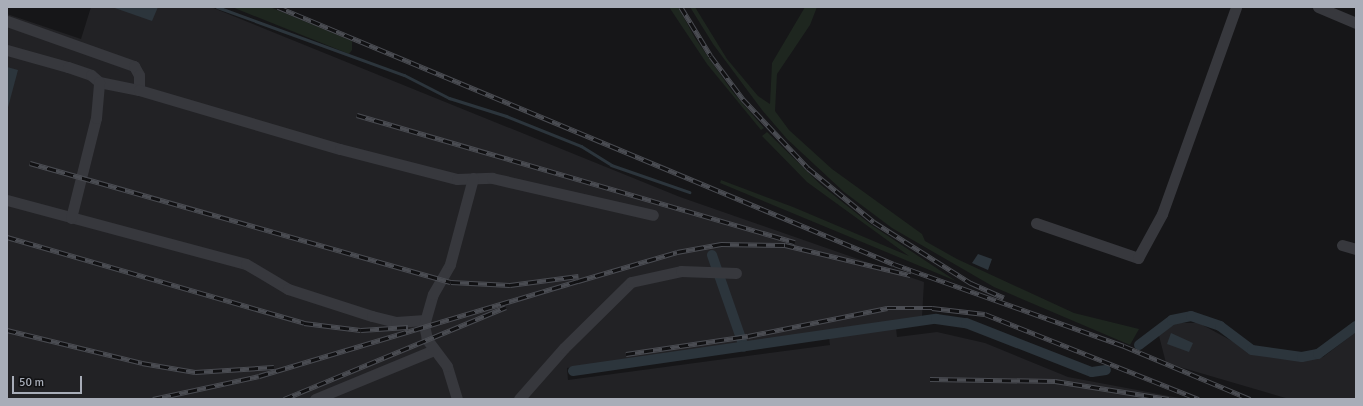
<!DOCTYPE html>
<html>
<head>
<meta charset="utf-8">
<style>
  body { margin:0 }
  #map { position:relative; width:1363px; height:406px; overflow:hidden; background:#161618; font-family:Signika,sans-serif }
  div>[style] { position:absolute }
  .built>* { inset:0; background:#222225 }
  .green>* { inset:0; background:#1e261f }
  .water>* { inset:0; background:#2c353c }
  .stream>* { height:3px; margin:-1.5px; padding:0 1.5px; transform-origin:1.5px; border-radius:1.5px; background:#2c353c }
  .canal>* { height:10px; margin:-5px; padding:0 5px; transform-origin:5px; border-radius:5px; background:#2c353c }
  .minor>* { height:11px; margin:-5.5px; padding:0 5.5px; transform-origin:5.5px; border-radius:5.5px; background:#37383d }
  .rail>* { height:4.5px; margin-top:-2.25px; transform-origin:0; background:repeating-linear-gradient(90deg,#111113 0 9px,#4a4c52 0 18px); box-sizing:border-box; border-block:1px solid #4a4c52 }
  span { translate:-50% -50%; white-space:nowrap; text-align:center; line-height:1.15; -webkit-text-stroke:3px #111113; paint-order:stroke }
  .frame { position:absolute; inset:0; border:8px solid #a8adb8; pointer-events:none }
  .scale { position:absolute; left:12px; top:376px; width:70px; height:18px; box-sizing:border-box; border:2px solid #a8adb8; border-top:0; padding-left:5px; font-size:12px; line-height:14px; white-space:nowrap; color:#a8adb8; -webkit-text-stroke:3px #111113; paint-order:stroke }
</style>
</head>
<body>
<div id="map">
  <div class="built">
    <div style="clip-path:polygon(91px 7px,211px 7px,680px 197px,924px 282px,922px 317px,567px 368px,568px 380px,830px 345px,829px 338px,896px 328px,897px 337px,937px 332px,985px 343px,1068px 377px,1185px 399px,7px 399px,7px 14px,81px 39px)"></div>
    <div style="clip-path:polygon(1178px 323px,1199px 323px,1254px 353px,1300px 361px,1323px 357px,1356px 332px,1356px 399px,1289px 399px,1166px 363px,1158px 332px)"></div>
  </div>
  <div class="green">
    <div style="clip-path:polygon(232px 7px,270px 7px,352px 41px,352px 50px,349px 54px)"></div>
    <div style="clip-path:polygon(669px 7px,678px 7px,695px 38px,732px 91px,764px 128px,761px 130px,707px 64px)"></div>
    <div style="clip-path:polygon(690px 7px,695px 7px,727px 59px,758px 96px,770px 104px,772px 63px,805px 7px,817px 7px,810px 25px,777px 74px,775px 111px,789px 130px,832px 169px,922px 234px,925px 241px,957px 259px,1074px 313px,1139px 329px,1130px 345px,994px 287px,892px 228px,844px 192px,787px 139px,762px 110px,713px 44px)"></div>
    <div style="clip-path:polygon(767px 132px,821px 185px,870px 224px,956px 281px,720px 183px,721px 180px,793px 207px,909px 256px,807px 182px,762px 136px)"></div>
  </div>
  <div class="water">
    <div style="clip-path:polygon(112px 7px,158px 7px,152px 21px)"></div>
    <div style="clip-path:polygon(7px 67px,18px 70px,7px 111px)"></div>
    <div style="clip-path:polygon(978px 254px,992px 259px,988px 270px,972px 263px)"></div>
    <div style="clip-path:polygon(1171px 333px,1193px 343px,1189px 352px,1167px 344px)"></div>
  </div>
  <div class="stream">
    <div style="left:217px;top:7px;width:199px;rotate:20deg"></div>
    <div style="left:404px;top:75px;width:51px;rotate:27.1deg"></div>
    <div style="left:449px;top:98px;width:60px;rotate:17.5deg"></div>
    <div style="left:506px;top:116px;width:81px;rotate:21.8deg"></div>
    <div style="left:581px;top:146px;width:36px;rotate:32deg"></div>
    <div style="left:611px;top:165px;width:83px;rotate:19.1deg"></div>
  </div>
  <div class="canal">
    <div style="left:712px;top:255px;width:97px;rotate:70.8deg"></div>
    <div style="left:1139px;top:345px;width:41px;rotate:-37.1deg"></div>
    <div style="left:1172px;top:320px;width:19px;rotate:-12deg"></div>
    <div style="left:1191px;top:316px;width:31px;rotate:19deg"></div>
    <div style="left:1220px;top:326px;width:40px;rotate:37deg"></div>
    <div style="left:1252px;top:350px;width:50px;rotate:8deg"></div>
    <div style="left:1302px;top:357px;width:16px;rotate:-11deg"></div>
    <div style="left:1318px;top:354px;width:47px;rotate:-36.4deg"></div>
    <div style="left:573px;top:371px;width:367px;rotate:-8.2deg"></div>
    <div style="left:936px;top:319px;width:30px;rotate:8deg"></div>
    <div style="left:966px;top:323px;width:135px;rotate:21.3deg"></div>
    <div style="left:1092px;top:372px;width:14px;rotate:-8deg"></div>
  </div>
  <div class="minor">
    <div style="left:1318px;top:7px;width:41px;rotate:22.8deg"></div>
    <div style="left:7px;top:21px;width:135px;rotate:19.5deg"></div>
    <div style="left:134px;top:66px;width:10px;rotate:61deg"></div>
    <div style="left:139px;top:75px;width:15px;rotate:90deg"></div>
    <div style="left:7px;top:50px;width:63px;rotate:15.6deg"></div>
    <div style="left:68px;top:67px;width:24px;rotate:19deg"></div>
    <div style="left:91px;top:75px;width:11px;rotate:41deg"></div>
    <div style="left:99px;top:82px;width:41px;rotate:11.3deg"></div>
    <div style="left:139px;top:90px;width:209px;rotate:16.4deg"></div>
    <div style="left:340px;top:149px;width:121px;rotate:14.4deg"></div>
    <div style="left:457px;top:179px;width:35px;rotate:-2deg"></div>
    <div style="left:492px;top:178px;width:165px;rotate:12.9deg"></div>
    <div style="left:7px;top:200px;width:247px;rotate:15deg"></div>
    <div style="left:246px;top:264px;width:49px;rotate:30.8deg"></div>
    <div style="left:288px;top:289px;width:88px;rotate:17.8deg"></div>
    <div style="left:372px;top:316px;width:25px;rotate:14deg"></div>
    <div style="left:396px;top:322px;width:29px;rotate:-4deg"></div>
    <div style="left:71px;top:218px;width:103px;rotate:-76deg"></div>
    <div style="left:96px;top:118px;width:36px;rotate:-85deg"></div>
    <div style="left:1036px;top:223px;width:108px;rotate:18.9deg"></div>
    <div style="left:1138px;top:258px;width:50px;rotate:-61.4deg"></div>
    <div style="left:1162px;top:214px;width:220px;rotate:-70.3deg"></div>
    <div style="left:1342px;top:245px;width:15px;rotate:16deg"></div>
    <div style="left:315px;top:399px;width:129px;rotate:-22.4deg"></div>
    <div style="left:457px;top:399px;width:34px;rotate:-107deg"></div>
    <div style="left:447px;top:366px;width:34px;rotate:-127deg"></div>
    <div style="left:427px;top:339px;width:14px;rotate:-102deg"></div>
    <div style="left:424px;top:325px;width:32px;rotate:-74deg"></div>
    <div style="left:433px;top:294px;width:34px;rotate:-60deg"></div>
    <div style="left:450px;top:264px;width:89px;rotate:-75deg"></div>
    <div style="left:519px;top:399px;width:68px;rotate:-48.6deg"></div>
    <div style="left:564px;top:348px;width:94px;rotate:-44.6deg"></div>
    <div style="left:631px;top:282px;width:51px;rotate:-12.4deg"></div>
    <div style="left:681px;top:271px;width:55px;rotate:2.1deg"></div>
  </div>
  <div class="rail">
    <div style="left:278px;top:7px;width:667px;rotate:22.65deg"></div>
    <div style="left:894px;top:264px;width:244px;rotate:19.6deg"></div>
    <div style="left:1124px;top:346px;width:137px;rotate:22.8deg"></div>
    <div style="left:681px;top:7px;width:57px;rotate:58.5deg"></div>
    <div style="left:711px;top:56px;width:54px;rotate:53.3deg"></div>
    <div style="left:743px;top:99px;width:95px;rotate:46.7deg"></div>
    <div style="left:808px;top:168px;width:85px;rotate:39.3deg"></div>
    <div style="left:874px;top:222px;width:115px;rotate:32.2deg"></div>
    <div style="left:971px;top:283px;width:36px;rotate:24deg"></div>
    <div style="left:357px;top:115px;width:456px;rotate:16.2deg"></div>
    <div style="left:30px;top:163px;width:437px;rotate:15.8deg"></div>
    <div style="left:451px;top:282px;width:59px;rotate:2.9deg"></div>
    <div style="left:510px;top:285px;width:69px;rotate:-7.5deg"></div>
    <div style="left:7px;top:237px;width:309px;rotate:16.1deg"></div>
    <div style="left:304px;top:323px;width:57px;rotate:7deg"></div>
    <div style="left:361px;top:330px;width:47px;rotate:-3.7deg"></div>
    <div style="left:7px;top:330px;width:139px;rotate:13.7deg"></div>
    <div style="left:142px;top:363px;width:54px;rotate:9.6deg"></div>
    <div style="left:195px;top:372px;width:79px;rotate:-3.6deg"></div>
    <div style="left:626px;top:354px;width:123px;rotate:-8.4deg"></div>
    <div style="left:748px;top:336px;width:142px;rotate:-11.4deg"></div>
    <div style="left:887px;top:308px;width:45px"></div>
    <div style="left:932px;top:308px;width:53px;rotate:6.5deg"></div>
    <div style="left:985px;top:314px;width:230px;rotate:21.7deg"></div>
    <div style="left:930px;top:379px;width:125px;rotate:0.9deg"></div>
    <div style="left:1055px;top:381px;width:115px;rotate:9deg"></div>
    <div style="left:153px;top:399px;width:108px;rotate:-12.2deg"></div>
    <div style="left:259px;top:376px;width:333px;rotate:-16.6deg"></div>
    <div style="left:578px;top:281px;width:103px;rotate:-16.3deg"></div>
    <div style="left:677px;top:252px;width:45px;rotate:-10.3deg"></div>
    <div style="left:721px;top:244px;width:64px;rotate:0.9deg"></div>
    <div style="left:785px;top:245px;width:129px;rotate:13.5deg"></div>
    <div style="left:284px;top:399px;width:240px;rotate:-22.5deg"></div>
  </div>
  <div class="frame"></div>
  <div class="scale">50 m</div>
</div>
</body>
</html>
